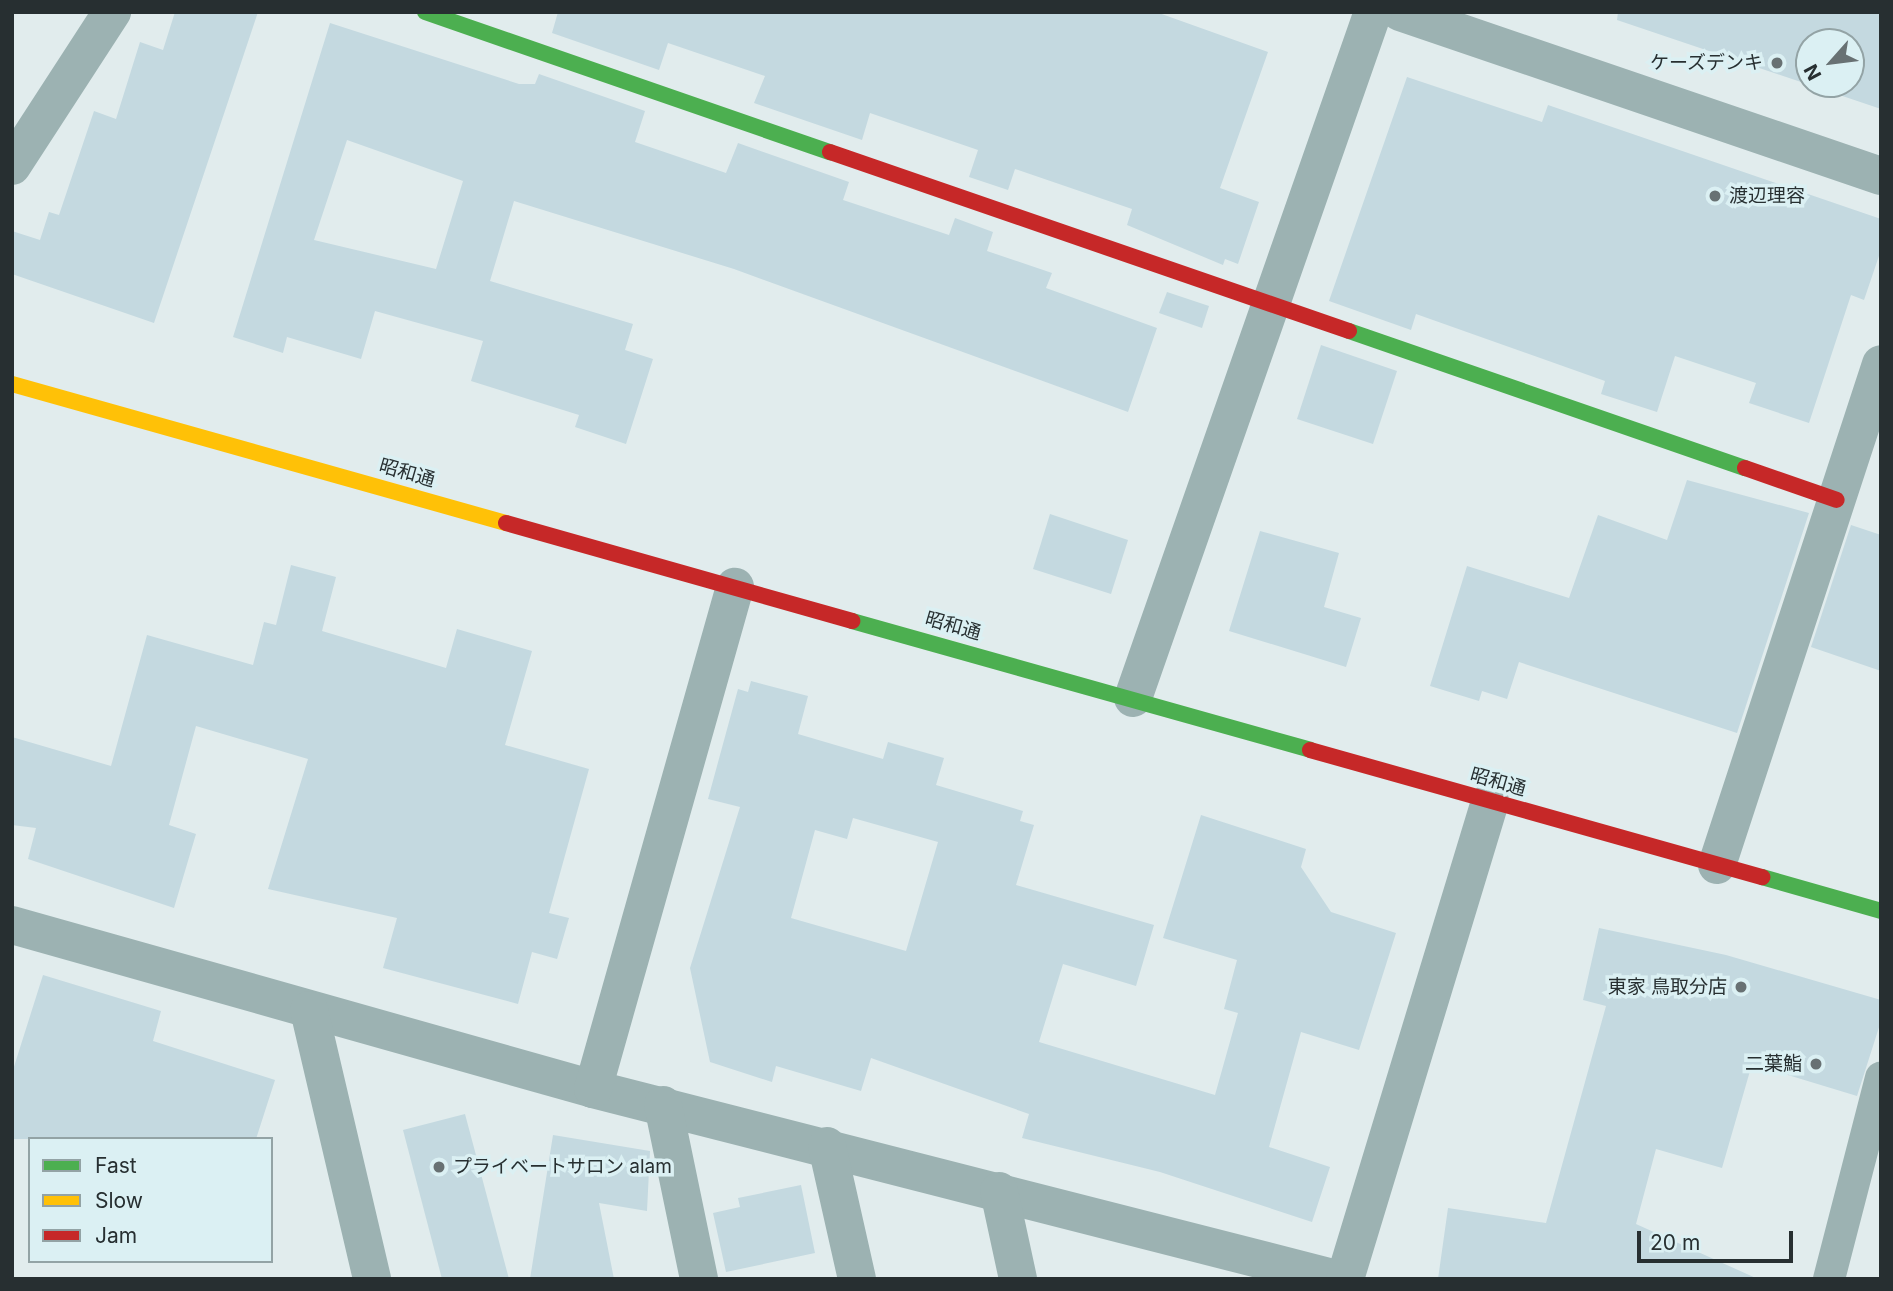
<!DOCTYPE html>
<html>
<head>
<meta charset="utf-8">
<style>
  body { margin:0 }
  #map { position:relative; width:1893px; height:1291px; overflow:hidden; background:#e1eced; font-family:Inter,"Noto Sans JP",sans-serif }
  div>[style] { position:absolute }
  .building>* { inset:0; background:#c4d9e0 }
  .lane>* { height:32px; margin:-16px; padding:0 16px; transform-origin:16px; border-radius:16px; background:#9cb2b2 }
  .street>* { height:38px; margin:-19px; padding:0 19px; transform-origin:19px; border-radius:19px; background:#9cb2b2 }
  .fast>* { height:16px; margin:-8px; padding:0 8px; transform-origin:8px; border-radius:8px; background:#4caf50 }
  .slow>* { height:16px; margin:-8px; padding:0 8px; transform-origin:8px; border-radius:8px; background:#ffc107 }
  .jam>* { height:16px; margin:-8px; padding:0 8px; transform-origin:8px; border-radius:8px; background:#c62828 }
  .dots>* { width:19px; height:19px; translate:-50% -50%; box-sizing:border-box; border:4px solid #dbf0f3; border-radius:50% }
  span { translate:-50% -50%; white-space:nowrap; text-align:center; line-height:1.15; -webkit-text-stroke:7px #dbf0f3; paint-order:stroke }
  .poi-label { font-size:19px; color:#272f31 }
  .right { translate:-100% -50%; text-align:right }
  .left { translate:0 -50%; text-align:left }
  .street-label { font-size:19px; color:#272f31 }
  .frame { position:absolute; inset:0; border:14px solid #272f31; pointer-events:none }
  .legend { position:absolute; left:28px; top:1137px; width:245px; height:126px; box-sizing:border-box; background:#dbf0f3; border:2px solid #93a3a5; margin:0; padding:9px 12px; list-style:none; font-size:21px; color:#272f31 }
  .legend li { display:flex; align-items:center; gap:14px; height:35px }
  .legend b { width:35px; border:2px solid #93a3a5 }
  .north { position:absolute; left:1795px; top:28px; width:70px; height:70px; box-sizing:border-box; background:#dbf0f3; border:2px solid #93a3a5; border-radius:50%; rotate:242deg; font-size:19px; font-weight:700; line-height:28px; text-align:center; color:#272f31 }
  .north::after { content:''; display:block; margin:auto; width:24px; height:32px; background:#687173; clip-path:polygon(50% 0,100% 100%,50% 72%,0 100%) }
  .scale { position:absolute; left:1637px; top:1231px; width:156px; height:32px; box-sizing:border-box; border:4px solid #272f31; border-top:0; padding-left:9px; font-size:21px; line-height:24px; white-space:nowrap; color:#272f31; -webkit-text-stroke:5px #dbf0f3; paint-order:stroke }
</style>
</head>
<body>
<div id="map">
  <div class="building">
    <div style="clip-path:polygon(175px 12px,258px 12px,154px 323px,12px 274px,12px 231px,40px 240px,49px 212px,59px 215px,94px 111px,116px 119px,140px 42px,163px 50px)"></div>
    <div style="clip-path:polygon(558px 12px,1156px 12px,1268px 52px,1220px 188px,1259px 202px,1238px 264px,1225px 259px,1223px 265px,1127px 225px,1132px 209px,1015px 169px,1008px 190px,969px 177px,978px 150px,870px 113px,862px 140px,754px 103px,765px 76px,668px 43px,659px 70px,552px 33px)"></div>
    <div style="clip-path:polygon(evenodd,1618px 12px,1881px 12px,1881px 109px,1617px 20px,1618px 12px,1809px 42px,1851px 42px,1851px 84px,1809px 84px,1809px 42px)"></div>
    <div style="clip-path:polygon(evenodd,330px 23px,519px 84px,535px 84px,539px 74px,645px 111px,635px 142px,726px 173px,738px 143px,849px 182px,843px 200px,949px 235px,955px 218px,993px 232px,987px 251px,1052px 273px,1046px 288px,1157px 328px,1128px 412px,734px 269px,514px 201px,490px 281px,633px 324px,625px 350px,653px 359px,626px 444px,575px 427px,579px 415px,471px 381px,483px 341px,375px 311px,361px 359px,287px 337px,283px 353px,233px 337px,330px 23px,347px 140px,463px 181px,436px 269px,314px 240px,347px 140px)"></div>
    <div style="clip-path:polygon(1407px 77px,1542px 122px,1548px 105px,1881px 219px,1881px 250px,1864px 300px,1851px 295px,1809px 423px,1749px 403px,1756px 383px,1675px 356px,1657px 412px,1601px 394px,1605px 381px,1416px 314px,1411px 330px,1329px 301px)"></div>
    <div style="clip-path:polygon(1167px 292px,1209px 306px,1202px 328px,1159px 313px)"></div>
    <div style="clip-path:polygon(1321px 345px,1397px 371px,1373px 444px,1297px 419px)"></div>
    <div style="clip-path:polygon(1687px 480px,1809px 513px,1737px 733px,1519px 662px,1507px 699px,1482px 691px,1479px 701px,1430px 686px,1467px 566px,1569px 598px,1598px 515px,1667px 540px)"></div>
    <div style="clip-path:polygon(1050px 514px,1128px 540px,1111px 594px,1033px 569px)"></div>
    <div style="clip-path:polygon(1851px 525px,1881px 535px,1881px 671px,1811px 647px)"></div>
    <div style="clip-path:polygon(1260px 531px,1339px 553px,1324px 607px,1361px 618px,1346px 667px,1229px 631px)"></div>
    <div style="clip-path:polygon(291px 565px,336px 577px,322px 631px,446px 668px,457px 629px,532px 651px,505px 745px,589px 769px,549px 913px,569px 918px,557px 959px,532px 952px,518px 1004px,383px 968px,397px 918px,268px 889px,308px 759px,196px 726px,169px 825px,196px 834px,174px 908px,28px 859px,36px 828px,12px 825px,12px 737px,111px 766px,147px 635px,253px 665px,264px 622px,276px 625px)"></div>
    <div style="clip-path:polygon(evenodd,751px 681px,808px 696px,798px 734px,883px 759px,888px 742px,944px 758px,936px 785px,1023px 811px,1020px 821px,1034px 825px,1016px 885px,1154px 925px,1136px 986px,1063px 964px,1039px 1042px,1215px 1095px,1238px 1013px,1224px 1009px,1237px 960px,1163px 938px,1201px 815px,1306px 849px,1301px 867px,1331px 912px,1396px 933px,1359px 1050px,1301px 1032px,1269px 1147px,1330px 1167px,1312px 1222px,1160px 1172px,1022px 1138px,1029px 1114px,871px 1058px,861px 1091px,776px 1066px,772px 1082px,710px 1062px,690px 968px,740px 807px,708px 799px,738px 689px,748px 692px,751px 681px,853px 818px,938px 842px,906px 951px,791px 918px,815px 830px,847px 839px,853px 818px)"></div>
    <div style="clip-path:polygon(1599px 928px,1726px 955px,1881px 1000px,1881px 1021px,1857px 1096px,1752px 1064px,1722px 1168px,1656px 1149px,1636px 1224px,1758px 1279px,1438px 1279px,1448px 1208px,1546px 1223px,1606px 1006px,1583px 1000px)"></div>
    <div style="clip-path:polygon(43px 975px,161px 1011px,153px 1041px,275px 1080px,256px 1139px,12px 1139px,12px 1073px)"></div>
    <div style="clip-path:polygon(465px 1114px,509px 1279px,442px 1279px,403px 1130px)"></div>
    <div style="clip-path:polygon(553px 1135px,650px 1151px,647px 1211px,599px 1203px,614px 1279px,530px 1279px)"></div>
    <div style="clip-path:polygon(801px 1185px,815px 1253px,726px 1272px,713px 1213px,740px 1207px,738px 1198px)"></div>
  </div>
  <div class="lane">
    <div style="left:1829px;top:1279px;width:208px;rotate:-75.5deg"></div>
  </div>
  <div class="street">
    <div style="left:1400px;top:12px;width:508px;rotate:18.83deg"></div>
    <div style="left:12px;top:166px;width:184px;rotate:-57deg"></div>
    <div style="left:1133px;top:698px;width:727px;rotate:-70.72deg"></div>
    <div style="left:1717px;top:865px;width:527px;rotate:-71.87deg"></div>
    <div style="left:12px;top:925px;width:604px;rotate:15.76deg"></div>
    <div style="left:593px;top:1089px;width:768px;rotate:14.33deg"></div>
    <div style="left:309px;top:1010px;width:276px;rotate:76.8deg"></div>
    <div style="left:593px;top:1089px;width:522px;rotate:-74.21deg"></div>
    <div style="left:663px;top:1105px;width:178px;rotate:78.3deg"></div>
    <div style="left:827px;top:1146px;width:136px;rotate:77.3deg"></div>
    <div style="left:999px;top:1191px;width:90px;rotate:77.8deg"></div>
    <div style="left:1345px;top:1279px;width:499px;rotate:-73.1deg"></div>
  </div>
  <div class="fast">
    <div style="left:425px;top:12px;width:429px;rotate:19.1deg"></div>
    <div style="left:1349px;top:331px;width:419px;rotate:19.1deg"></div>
    <div style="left:852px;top:621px;width:476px;rotate:15.7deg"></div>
    <div style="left:1762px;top:877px;width:124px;rotate:15.9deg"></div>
  </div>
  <div class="slow">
    <div style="left:12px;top:384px;width:513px;rotate:15.72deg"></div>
  </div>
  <div class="jam">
    <div style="left:830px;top:152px;width:549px;rotate:19.03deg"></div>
    <div style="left:1745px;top:468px;width:97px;rotate:19.2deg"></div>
    <div style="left:506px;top:523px;width:360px;rotate:15.8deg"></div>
    <div style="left:1310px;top:750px;width:470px;rotate:15.7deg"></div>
  </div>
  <div class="dots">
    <div style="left:1777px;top:63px;background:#687173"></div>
    <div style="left:1715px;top:196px;background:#687173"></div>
    <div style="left:1741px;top:987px;background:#687173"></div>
    <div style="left:1816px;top:1064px;background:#687173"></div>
    <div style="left:439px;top:1167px;background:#687173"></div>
  </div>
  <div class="poi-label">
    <span class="right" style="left:1763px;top:63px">ケーズデンキ</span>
    <span class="left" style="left:1729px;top:196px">渡辺理容</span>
    <span class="right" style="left:1727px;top:987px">東家 鳥取分店</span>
    <span class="right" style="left:1802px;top:1064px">二葉鮨</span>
    <span class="left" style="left:453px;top:1167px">プライベートサロン alam</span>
  </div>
  <div class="street-label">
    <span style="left:407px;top:473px;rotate:16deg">昭和通</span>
    <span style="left:953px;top:626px;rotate:16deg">昭和通</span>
    <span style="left:1498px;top:782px;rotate:16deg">昭和通</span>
  </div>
  <div class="frame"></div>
  <ul class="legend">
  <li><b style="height:9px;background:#4caf50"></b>Fast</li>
  <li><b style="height:9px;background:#ffc107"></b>Slow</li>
  <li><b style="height:9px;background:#c62828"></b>Jam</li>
  </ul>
  <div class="north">N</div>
  <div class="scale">20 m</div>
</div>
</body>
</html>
